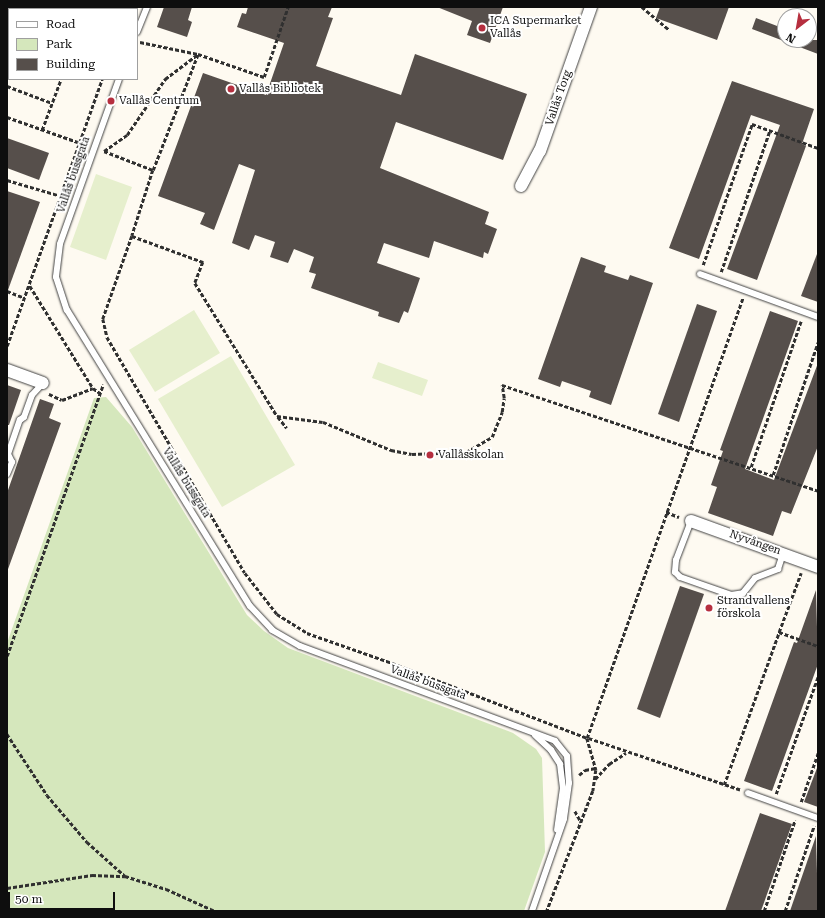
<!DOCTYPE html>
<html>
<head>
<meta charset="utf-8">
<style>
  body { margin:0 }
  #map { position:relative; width:825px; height:918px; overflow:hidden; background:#fefaf1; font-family:"Roboto Serif",serif }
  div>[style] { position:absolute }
  .green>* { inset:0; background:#d5e7bc }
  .pitch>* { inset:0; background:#e6efcd }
  .building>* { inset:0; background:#564f4b }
  .path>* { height:2.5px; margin-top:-1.25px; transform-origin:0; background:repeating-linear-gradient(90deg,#303030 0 4px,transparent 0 6px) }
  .roads { filter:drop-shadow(0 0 1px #414141) drop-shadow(0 0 1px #414141) }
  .service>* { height:6px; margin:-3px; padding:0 3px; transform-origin:3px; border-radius:3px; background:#fff }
  .minor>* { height:12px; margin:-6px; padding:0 6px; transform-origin:6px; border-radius:6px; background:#fff }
  .dots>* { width:11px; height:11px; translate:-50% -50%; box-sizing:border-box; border:2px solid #fff; border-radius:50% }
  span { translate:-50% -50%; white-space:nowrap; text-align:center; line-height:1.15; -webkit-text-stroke:4px #fff; paint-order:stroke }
  .poi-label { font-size:11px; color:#0e0e0e }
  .left { translate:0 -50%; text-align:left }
  .street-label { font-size:11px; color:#0e0e0e }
  .frame { position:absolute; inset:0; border:8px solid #0e0e0e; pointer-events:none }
  .legend { position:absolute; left:8px; top:8px; width:130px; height:72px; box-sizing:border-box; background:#fff; border:1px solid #9f9f9f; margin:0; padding:5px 7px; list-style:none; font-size:12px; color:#0e0e0e }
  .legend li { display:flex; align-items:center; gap:8px; height:20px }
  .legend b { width:20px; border:1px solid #9f9f9f }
  .north { position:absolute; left:777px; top:8px; width:40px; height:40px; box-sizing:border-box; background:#fff; border:1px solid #9f9f9f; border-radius:50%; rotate:211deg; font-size:11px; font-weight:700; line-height:16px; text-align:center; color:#0e0e0e }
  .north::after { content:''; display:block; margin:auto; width:14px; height:18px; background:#b62f3f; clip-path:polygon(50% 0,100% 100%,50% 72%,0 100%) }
  .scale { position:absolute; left:8px; top:892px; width:107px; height:18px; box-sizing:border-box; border:2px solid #0e0e0e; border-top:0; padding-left:5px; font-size:12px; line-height:14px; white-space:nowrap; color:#0e0e0e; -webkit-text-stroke:3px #fff; paint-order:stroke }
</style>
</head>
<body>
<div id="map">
  <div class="green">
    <div style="clip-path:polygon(106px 397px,132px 427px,247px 615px,264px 631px,288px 648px,513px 733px,536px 749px,542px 758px,545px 852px,524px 911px,7px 911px,7px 643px,94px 398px)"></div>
  </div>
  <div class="pitch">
    <div style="clip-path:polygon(96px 174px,132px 187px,106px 260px,70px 247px)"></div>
    <div style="clip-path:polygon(194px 310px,220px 353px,155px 392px,129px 350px)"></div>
    <div style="clip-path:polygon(231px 356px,295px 465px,222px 507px,158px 399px)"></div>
    <div style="clip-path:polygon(378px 362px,428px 380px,422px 396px,372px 378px)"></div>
  </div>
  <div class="building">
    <div style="clip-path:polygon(164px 7px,192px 7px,188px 20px,192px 22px,187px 37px,157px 27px)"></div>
    <div style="clip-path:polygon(248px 7px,332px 7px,328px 17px,333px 18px,316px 66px,401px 95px,415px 54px,527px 94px,503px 160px,396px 122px,380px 168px,489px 212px,485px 224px,497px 229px,488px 254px,484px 252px,483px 258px,434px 241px,429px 258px,384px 243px,377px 263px,420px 278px,408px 313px,404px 311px,399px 323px,378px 316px,379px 312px,311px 288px,316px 274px,309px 272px,314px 257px,294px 249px,288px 263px,270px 257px,275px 242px,255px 235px,249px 250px,232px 243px,255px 170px,239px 164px,214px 230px,200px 224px,205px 213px,158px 196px,203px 73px,266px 95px,284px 43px,237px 27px,242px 13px,246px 14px)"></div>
    <div style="clip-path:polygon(437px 7px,503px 7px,490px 43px,467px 35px,472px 21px)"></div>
    <div style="clip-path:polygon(660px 7px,729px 7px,717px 40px,656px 18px)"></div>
    <div style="clip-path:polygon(756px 18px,785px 29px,785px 40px,818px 40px,818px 54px,752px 29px)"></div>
    <div style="clip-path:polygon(732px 81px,814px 109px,802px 144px,806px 146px,757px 280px,727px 269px,780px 125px,751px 115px,699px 259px,669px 248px)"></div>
    <div style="clip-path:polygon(7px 138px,49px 153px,39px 180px,7px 168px)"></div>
    <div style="clip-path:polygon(7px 191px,40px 202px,8px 290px,7px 290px)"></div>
    <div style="clip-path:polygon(817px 254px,818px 254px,818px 302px,801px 296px)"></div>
    <div style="clip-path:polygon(581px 257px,606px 266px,604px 272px,628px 280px,630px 275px,653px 283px,611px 405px,589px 397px,591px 391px,562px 381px,560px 387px,538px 379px)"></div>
    <div style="clip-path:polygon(697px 304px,717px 311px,679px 422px,658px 414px)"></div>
    <div style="clip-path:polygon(770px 311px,798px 321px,745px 469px,774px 480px,818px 363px,818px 446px,791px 514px,782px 511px,773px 536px,708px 513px,717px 487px,711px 485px,723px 451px,720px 450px)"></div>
    <div style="clip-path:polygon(7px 385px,21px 390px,9px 425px,7px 425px)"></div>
    <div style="clip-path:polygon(40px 399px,54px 404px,49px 418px,61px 423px,7px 572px,7px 493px)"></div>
    <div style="clip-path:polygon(680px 586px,704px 594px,660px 718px,637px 709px)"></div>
    <div style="clip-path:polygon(816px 590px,818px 664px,772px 791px,744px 781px,794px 642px,797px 643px)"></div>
    <div style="clip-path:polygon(817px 768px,818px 768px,818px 807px,804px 802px)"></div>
    <div style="clip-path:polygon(760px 813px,792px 824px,761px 911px,725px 911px)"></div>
    <div style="clip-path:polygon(816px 836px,818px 911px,790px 911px)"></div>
  </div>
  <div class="path">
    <div style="left:642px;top:7px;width:35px;rotate:40deg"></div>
    <div style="left:128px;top:9px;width:2px;rotate:-90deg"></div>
    <div style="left:140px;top:42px;width:59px;rotate:11.7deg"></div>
    <div style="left:7px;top:86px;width:48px;rotate:20.7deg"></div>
    <div style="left:7px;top:117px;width:84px;rotate:19.5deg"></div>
    <div style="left:42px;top:130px;width:54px;rotate:-69.6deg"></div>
    <div style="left:104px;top:151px;width:53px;rotate:21.2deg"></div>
    <div style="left:153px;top:170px;width:69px;rotate:107.7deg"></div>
    <div style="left:132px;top:236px;width:76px;rotate:20.1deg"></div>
    <div style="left:203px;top:262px;width:22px;rotate:111deg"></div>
    <div style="left:195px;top:283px;width:156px;rotate:58.3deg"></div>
    <div style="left:277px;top:416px;width:46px;rotate:7.4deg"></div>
    <div style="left:323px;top:422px;width:74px;rotate:22.4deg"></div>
    <div style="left:391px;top:450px;width:21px;rotate:11deg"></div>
    <div style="left:412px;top:454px;width:54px;rotate:-2.1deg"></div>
    <div style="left:466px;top:452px;width:30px;rotate:-30deg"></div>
    <div style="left:492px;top:437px;width:27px;rotate:-68deg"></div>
    <div style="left:502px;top:412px;width:14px;rotate:-82deg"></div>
    <div style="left:504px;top:398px;width:13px;rotate:-99deg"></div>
    <div style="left:502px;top:385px;width:333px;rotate:18.5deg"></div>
    <div style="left:104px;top:151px;width:28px;rotate:-35deg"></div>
    <div style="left:127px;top:135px;width:68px;rotate:-55.8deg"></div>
    <div style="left:165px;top:79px;width:41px;rotate:-37.1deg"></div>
    <div style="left:153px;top:170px;width:124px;rotate:-68.8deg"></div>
    <div style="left:198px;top:54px;width:70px;rotate:19.2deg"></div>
    <div style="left:264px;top:77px;width:74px;rotate:-71.1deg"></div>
    <div style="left:7px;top:180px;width:56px;rotate:16.5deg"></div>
    <div style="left:132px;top:236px;width:88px;rotate:109.3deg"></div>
    <div style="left:103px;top:319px;width:18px;rotate:77deg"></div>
    <div style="left:107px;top:337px;width:273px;rotate:59.7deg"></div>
    <div style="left:245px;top:573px;width:52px;rotate:52deg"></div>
    <div style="left:277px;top:614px;width:36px;rotate:32deg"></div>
    <div style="left:307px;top:633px;width:90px;rotate:19.4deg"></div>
    <div style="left:392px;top:663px;width:209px;rotate:21deg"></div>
    <div style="left:587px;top:738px;width:33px;rotate:74deg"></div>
    <div style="left:596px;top:770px;width:21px;rotate:98deg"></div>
    <div style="left:593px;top:791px;width:129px;rotate:111deg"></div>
    <div style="left:703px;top:265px;width:149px;rotate:-70.8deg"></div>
    <div style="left:752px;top:124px;width:70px;rotate:20deg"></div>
    <div style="left:721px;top:272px;width:150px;rotate:-71deg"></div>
    <div style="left:30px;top:286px;width:120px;rotate:58.3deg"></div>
    <div style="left:93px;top:388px;width:9px;rotate:36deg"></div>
    <div style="left:7px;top:291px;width:19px;rotate:21deg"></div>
    <div style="left:7px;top:346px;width:283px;rotate:-70.4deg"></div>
    <div style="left:49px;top:394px;width:14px;rotate:25deg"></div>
    <div style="left:62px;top:400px;width:33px;rotate:-21deg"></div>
    <div style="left:278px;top:417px;width:14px;rotate:51deg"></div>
    <div style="left:751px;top:467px;width:154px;rotate:-71.1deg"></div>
    <div style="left:773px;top:475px;width:140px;rotate:-71.3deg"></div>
    <div style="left:666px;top:512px;width:14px;rotate:21deg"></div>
    <div style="left:779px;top:632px;width:63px;rotate:-69.6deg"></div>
    <div style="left:7px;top:656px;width:288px;rotate:-70.5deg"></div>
    <div style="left:7px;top:734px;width:73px;rotate:56.7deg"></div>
    <div style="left:47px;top:795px;width:62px;rotate:49.6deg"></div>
    <div style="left:87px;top:842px;width:51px;rotate:41.8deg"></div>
    <div style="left:579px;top:775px;width:8px;rotate:-40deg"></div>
    <div style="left:585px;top:770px;width:11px;rotate:-10deg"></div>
    <div style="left:595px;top:779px;width:21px;rotate:-47deg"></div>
    <div style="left:609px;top:764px;width:20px;rotate:-33deg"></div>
    <div style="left:724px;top:785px;width:163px;rotate:-70.2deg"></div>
    <div style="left:779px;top:632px;width:41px;rotate:19.7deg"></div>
    <div style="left:740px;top:790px;width:162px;rotate:-161.2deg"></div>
    <div style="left:587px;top:738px;width:467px;rotate:-70.5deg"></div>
    <div style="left:776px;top:794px;width:124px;rotate:-70.3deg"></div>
    <div style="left:801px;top:802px;width:52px;rotate:-70.9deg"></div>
    <div style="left:575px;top:811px;width:13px;rotate:61deg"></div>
    <div style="left:7px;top:888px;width:86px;rotate:-8.7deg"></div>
    <div style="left:92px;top:875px;width:33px;rotate:2deg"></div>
    <div style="left:125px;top:876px;width:43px;rotate:17.6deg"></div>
    <div style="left:166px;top:889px;width:54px;rotate:24.2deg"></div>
    <div style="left:764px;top:911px;width:96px;rotate:-71.2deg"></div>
    <div style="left:785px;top:911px;width:90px;rotate:-71.2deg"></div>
  </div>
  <div class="roads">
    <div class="service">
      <div style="left:109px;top:7px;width:2px;rotate:63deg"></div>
      <div style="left:137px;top:32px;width:27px;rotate:-68deg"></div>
      <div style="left:119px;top:79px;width:175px;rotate:109.7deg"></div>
      <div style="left:60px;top:244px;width:33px;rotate:97deg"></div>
      <div style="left:56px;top:277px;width:35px;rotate:72deg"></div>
      <div style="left:67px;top:310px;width:348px;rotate:58.3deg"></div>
      <div style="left:250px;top:606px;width:33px;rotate:47deg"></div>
      <div style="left:272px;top:630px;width:32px;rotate:30deg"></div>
      <div style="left:300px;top:646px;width:272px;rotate:20.4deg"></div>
      <div style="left:555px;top:741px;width:19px;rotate:51deg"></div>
      <div style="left:567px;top:756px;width:27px;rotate:86deg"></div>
      <div style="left:569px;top:783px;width:36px;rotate:98deg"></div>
      <div style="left:564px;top:819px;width:97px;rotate:109.2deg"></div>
      <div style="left:700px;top:274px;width:126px;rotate:20deg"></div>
      <div style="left:7px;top:474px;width:13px;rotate:-67deg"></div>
      <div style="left:12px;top:462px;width:9px;rotate:-117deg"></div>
      <div style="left:8px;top:454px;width:36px;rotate:-71deg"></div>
      <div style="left:20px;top:420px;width:5px;rotate:-37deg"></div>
      <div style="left:24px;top:417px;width:23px;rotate:-70deg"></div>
      <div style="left:32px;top:395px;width:16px;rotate:-47deg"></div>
      <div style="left:691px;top:521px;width:42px;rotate:111deg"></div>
      <div style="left:676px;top:560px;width:12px;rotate:95deg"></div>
      <div style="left:675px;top:572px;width:7px;rotate:45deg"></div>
      <div style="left:680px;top:577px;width:54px;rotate:19.4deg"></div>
      <div style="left:731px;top:595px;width:12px;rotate:-9deg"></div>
      <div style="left:743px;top:593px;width:19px;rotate:-51deg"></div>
      <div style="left:755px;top:578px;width:25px;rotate:-21deg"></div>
      <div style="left:778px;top:569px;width:16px;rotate:-72deg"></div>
      <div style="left:535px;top:735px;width:22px;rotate:43deg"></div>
      <div style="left:551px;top:750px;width:17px;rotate:57deg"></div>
      <div style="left:560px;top:764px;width:24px;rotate:83deg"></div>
      <div style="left:563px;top:788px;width:42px;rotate:98.1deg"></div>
      <div style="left:748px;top:793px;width:74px;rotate:19.7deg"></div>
    </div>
    <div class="minor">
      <div style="left:521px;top:186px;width:40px;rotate:-62deg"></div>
      <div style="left:540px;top:151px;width:153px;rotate:-70.5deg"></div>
      <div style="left:7px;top:370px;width:38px;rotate:20deg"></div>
      <div style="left:691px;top:521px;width:135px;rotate:19.9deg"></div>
    </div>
  </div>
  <div class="dots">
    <div style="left:482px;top:28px;background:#b62f3f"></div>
    <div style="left:231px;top:89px;background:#b62f3f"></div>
    <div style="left:111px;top:101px;background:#b62f3f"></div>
    <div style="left:430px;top:455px;background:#b62f3f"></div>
    <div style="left:709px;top:608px;background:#b62f3f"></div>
  </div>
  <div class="poi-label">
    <span class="left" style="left:490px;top:28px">ICA Supermarket<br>Vallås</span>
    <span class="left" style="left:239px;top:89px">Vallås Bibliotek</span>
    <span class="left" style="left:119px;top:101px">Vallås Centrum</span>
    <span class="left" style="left:438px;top:455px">Vallåsskolan</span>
    <span class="left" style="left:717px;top:608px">Strandvallens<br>förskola</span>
  </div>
  <div class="street-label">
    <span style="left:559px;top:98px;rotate:-71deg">Vallås Torg</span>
    <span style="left:74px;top:175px;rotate:-71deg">Vallås bussgata</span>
    <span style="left:186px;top:483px;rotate:58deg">Vallås bussgata</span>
    <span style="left:755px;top:543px;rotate:19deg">Nyvången</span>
    <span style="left:428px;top:683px;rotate:20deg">Vallås bussgata</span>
  </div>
  <div class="frame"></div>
  <ul class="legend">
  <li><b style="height:5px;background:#fff"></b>Road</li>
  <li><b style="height:11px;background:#d5e7bc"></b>Park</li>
  <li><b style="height:11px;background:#564f4b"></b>Building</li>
  </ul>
  <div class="north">N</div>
  <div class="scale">50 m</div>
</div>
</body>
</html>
